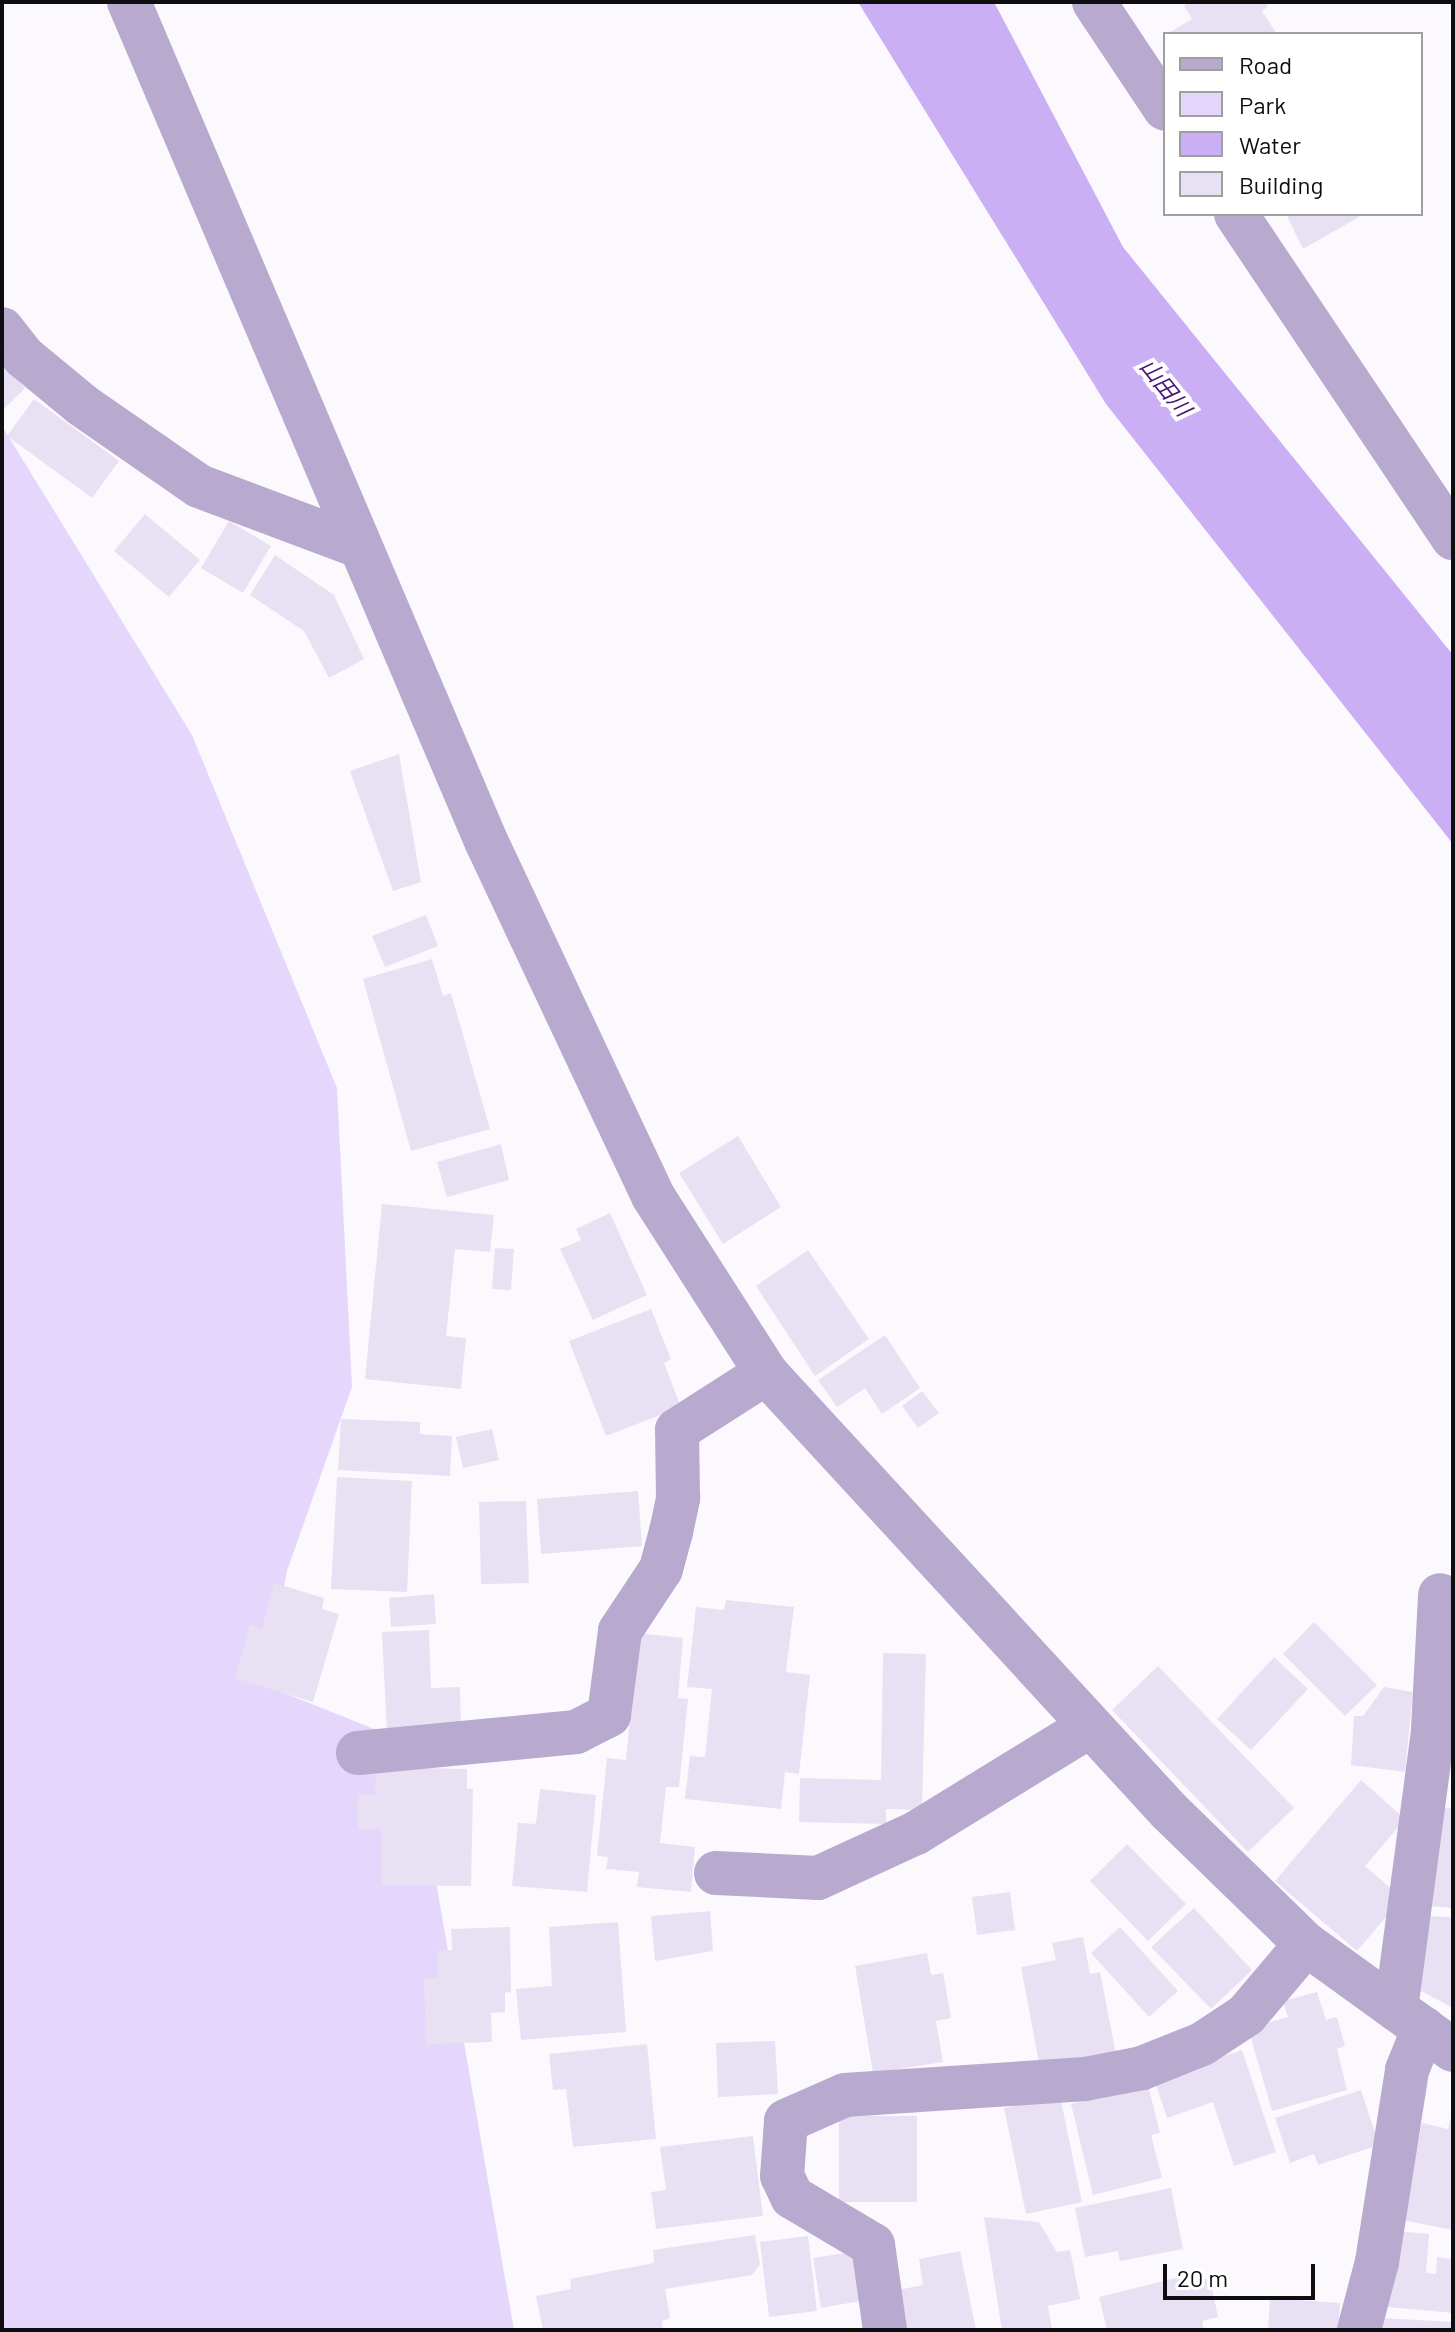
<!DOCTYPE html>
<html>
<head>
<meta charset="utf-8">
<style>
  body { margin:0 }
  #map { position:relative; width:1455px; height:2332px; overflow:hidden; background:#fbf9fe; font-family:Barlow,"Noto Sans JP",sans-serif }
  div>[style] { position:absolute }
  .green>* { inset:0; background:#e5d6fc }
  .water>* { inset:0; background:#cbaff4 }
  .building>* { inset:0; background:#e8e1f3 }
  .minor>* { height:44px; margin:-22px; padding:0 22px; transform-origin:22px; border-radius:22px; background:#b8a9cf }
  span { translate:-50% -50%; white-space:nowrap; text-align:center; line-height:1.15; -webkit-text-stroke:8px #fff; paint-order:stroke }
  .water-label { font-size:22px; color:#481176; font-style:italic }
  .frame { position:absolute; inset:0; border:4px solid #0e0e10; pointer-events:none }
  .legend { position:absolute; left:1163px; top:32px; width:260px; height:184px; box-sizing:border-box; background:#fff; border:2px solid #9f9f9f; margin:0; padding:10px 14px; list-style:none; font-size:24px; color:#0e0e10 }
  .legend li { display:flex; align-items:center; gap:16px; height:40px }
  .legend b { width:40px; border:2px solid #9f9f9f }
  .scale { position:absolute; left:1163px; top:2264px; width:152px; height:36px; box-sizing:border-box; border:4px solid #0e0e10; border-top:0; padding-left:10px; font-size:24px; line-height:28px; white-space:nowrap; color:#0e0e10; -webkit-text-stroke:6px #fff; paint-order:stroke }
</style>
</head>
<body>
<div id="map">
  <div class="green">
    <div style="clip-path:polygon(2px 426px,192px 735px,337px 1088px,352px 1387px,287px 1571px,264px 1685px,412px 1744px,514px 2330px,2px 2330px)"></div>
  </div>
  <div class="water">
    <div style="clip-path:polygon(858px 2px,994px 2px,1123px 247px,1453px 655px,1453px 844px,1106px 404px)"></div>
  </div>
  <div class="building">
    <div style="clip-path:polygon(1190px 2px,1266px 2px,1268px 6px,1262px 11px,1277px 34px,1167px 34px,1192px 19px,1184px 6px)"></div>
    <div style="clip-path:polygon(1286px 214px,1364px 214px,1303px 249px)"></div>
    <div style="clip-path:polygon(2px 364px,25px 388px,2px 411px)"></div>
    <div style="clip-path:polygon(34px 399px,119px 461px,92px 498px,7px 436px)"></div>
    <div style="clip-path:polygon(145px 514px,200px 560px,169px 597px,114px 551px)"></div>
    <div style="clip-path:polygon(229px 521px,271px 546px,243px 593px,201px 568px)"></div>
    <div style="clip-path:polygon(275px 555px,334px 595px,364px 659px,329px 678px,304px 631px,250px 595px)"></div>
    <div style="clip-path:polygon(399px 754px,421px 882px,393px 891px,350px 771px)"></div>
    <div style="clip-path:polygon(426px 915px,438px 946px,385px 967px,372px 936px)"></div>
    <div style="clip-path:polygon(432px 959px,443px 996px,451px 993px,490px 1129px,411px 1151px,363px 979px)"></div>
    <div style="clip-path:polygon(738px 1136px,781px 1207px,723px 1244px,679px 1173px)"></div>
    <div style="clip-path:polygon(501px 1144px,509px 1180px,447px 1197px,437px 1162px)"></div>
    <div style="clip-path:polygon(382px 1204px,494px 1215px,490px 1252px,455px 1249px,446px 1336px,466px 1338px,461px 1389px,365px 1379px)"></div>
    <div style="clip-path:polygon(610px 1213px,647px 1295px,593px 1320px,560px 1249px,581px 1240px,576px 1229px)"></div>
    <div style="clip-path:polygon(495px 1248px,514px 1249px,511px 1290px,492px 1289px)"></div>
    <div style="clip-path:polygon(808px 1250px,869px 1339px,815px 1376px,756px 1286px)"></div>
    <div style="clip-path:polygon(651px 1309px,671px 1359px,664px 1363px,681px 1407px,606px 1436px,569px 1341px)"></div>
    <div style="clip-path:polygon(885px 1335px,920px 1388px,882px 1414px,865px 1388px,837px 1407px,818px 1380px)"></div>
    <div style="clip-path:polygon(922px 1391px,939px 1413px,918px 1428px,902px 1406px)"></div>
    <div style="clip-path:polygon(341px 1419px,420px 1422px,420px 1434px,452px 1436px,450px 1476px,338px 1470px)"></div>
    <div style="clip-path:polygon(492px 1429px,499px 1460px,463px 1468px,456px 1437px)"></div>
    <div style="clip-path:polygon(337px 1477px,412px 1481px,407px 1592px,331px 1589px)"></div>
    <div style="clip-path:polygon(638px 1491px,642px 1546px,541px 1554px,537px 1499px)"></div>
    <div style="clip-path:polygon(526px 1501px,529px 1583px,481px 1584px,479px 1502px)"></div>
    <div style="clip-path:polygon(274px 1583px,324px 1598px,322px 1609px,339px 1614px,313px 1702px,235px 1678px,250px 1625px,262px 1629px)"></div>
    <div style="clip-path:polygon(434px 1594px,436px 1624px,391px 1627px,389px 1598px)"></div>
    <div style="clip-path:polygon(726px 1600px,794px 1607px,786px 1672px,810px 1675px,799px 1774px,785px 1772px,781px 1809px,685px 1799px,690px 1756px,705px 1757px,712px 1689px,687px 1687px,696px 1607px,724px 1610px)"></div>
    <div style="clip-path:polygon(1314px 1622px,1377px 1685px,1345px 1716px,1283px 1654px)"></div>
    <div style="clip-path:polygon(429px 1630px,431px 1688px,460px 1687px,461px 1732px,387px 1736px,382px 1632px)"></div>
    <div style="clip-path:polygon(638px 1633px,683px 1638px,678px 1698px,688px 1699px,679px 1787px,666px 1787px,660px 1843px,695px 1847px,691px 1892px,637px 1887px,639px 1872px,606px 1869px,608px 1857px,597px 1856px,607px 1758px,626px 1760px)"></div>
    <div style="clip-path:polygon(883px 1653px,926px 1654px,922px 1810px,886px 1809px,886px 1824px,799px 1822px,800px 1778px,881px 1780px)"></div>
    <div style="clip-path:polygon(1274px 1657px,1308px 1689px,1251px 1750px,1217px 1719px)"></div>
    <div style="clip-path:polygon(1158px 1666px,1294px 1808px,1248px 1852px,1112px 1710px)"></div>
    <div style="clip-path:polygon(1384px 1687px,1413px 1692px,1405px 1772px,1351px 1765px,1354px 1716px,1363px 1716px)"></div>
    <div style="clip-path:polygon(376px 1767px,467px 1769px,467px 1789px,473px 1789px,471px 1886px,382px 1885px,382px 1829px,358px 1829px,358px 1794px,375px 1795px)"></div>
    <div style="clip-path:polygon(1361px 1780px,1405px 1819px,1365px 1866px,1402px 1898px,1357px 1951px,1275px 1881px)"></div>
    <div style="clip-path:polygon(540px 1789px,596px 1795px,587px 1892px,512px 1886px,518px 1823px,536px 1824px)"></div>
    <div style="clip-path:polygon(1437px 1807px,1453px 1808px,1453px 1908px,1428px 1906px)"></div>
    <div style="clip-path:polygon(1127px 1844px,1186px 1904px,1148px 1941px,1090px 1881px)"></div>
    <div style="clip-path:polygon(1010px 1892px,1015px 1930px,977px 1935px,972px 1897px)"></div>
    <div style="clip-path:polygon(1194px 1908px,1252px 1970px,1211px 2009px,1151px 1947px)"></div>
    <div style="clip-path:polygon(710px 1911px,713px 1951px,655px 1961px,651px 1916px)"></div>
    <div style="clip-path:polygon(1422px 1916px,1453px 1917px,1453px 2008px,1417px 1989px)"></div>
    <div style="clip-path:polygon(618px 1922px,626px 2032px,521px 2040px,516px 1989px,552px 1986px,549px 1927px)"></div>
    <div style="clip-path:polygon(510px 1927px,511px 1993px,505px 1992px,505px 2012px,491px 2013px,492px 2042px,426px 2044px,424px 1979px,438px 1978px,438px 1950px,452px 1950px,451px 1929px)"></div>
    <div style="clip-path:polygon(1120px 1927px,1178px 1991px,1149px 2017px,1091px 1953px)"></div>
    <div style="clip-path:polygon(1083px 1937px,1090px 1974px,1100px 1972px,1116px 2054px,1040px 2068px,1021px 1967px,1056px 1960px,1052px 1943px)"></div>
    <div style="clip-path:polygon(927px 1953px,931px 1975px,943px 1973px,951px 2018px,936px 2021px,943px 2062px,873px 2073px,855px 1966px)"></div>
    <div style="clip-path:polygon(1317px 1992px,1326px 2020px,1337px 2017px,1345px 2046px,1337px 2049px,1347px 2090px,1272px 2111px,1248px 2028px,1288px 2017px,1283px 2001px)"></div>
    <div style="clip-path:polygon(775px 2041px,778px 2094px,718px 2097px,716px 2043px)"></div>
    <div style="clip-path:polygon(647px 2044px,656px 2139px,573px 2147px,566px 2089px,553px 2090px,549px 2054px)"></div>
    <div style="clip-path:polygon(1242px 2050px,1276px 2152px,1234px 2166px,1213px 2102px,1167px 2118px,1154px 2079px)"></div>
    <div style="clip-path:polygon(1148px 2085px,1160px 2133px,1151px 2135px,1162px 2178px,1093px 2195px,1071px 2104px)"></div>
    <div style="clip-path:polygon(1361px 2090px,1379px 2145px,1318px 2165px,1314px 2154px,1290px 2163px,1275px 2118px)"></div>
    <div style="clip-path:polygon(1060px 2096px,1082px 2202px,1026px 2214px,1004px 2108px)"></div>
    <div style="clip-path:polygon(1453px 2109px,1453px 2230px,1402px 2220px,1422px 2123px,1448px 2129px)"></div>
    <div style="clip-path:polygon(839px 2116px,917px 2116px,917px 2202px,839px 2202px)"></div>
    <div style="clip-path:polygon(753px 2136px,763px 2216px,656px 2229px,651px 2192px,666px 2190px,660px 2147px)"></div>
    <div style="clip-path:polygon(1171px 2188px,1183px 2249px,1120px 2261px,1118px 2251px,1085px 2257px,1075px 2208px)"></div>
    <div style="clip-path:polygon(984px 2217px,1039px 2222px,1057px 2252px,1070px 2250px,1080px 2299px,1048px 2306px,1052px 2330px,1002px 2330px)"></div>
    <div style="clip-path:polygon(1395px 2231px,1429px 2234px,1426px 2273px,1436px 2274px,1437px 2257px,1453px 2259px,1453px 2313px,1388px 2307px)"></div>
    <div style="clip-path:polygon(755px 2235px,760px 2265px,752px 2275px,665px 2289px,670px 2318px,662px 2321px,663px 2330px,543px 2330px,536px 2296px,571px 2289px,570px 2279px,654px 2263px,653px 2250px)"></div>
    <div style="clip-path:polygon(808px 2236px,817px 2311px,769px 2317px,760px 2242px)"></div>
    <div style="clip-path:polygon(859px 2251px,866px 2300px,821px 2308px,813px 2258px)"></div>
    <div style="clip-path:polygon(960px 2251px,976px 2330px,901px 2330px,893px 2291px,923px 2285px,919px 2259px)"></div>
    <div style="clip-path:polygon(1192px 2274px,1194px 2282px,1210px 2278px,1218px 2317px,1202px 2321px,1204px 2330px,1107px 2330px,1099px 2297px)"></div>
    <div style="clip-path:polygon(1270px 2298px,1340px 2303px,1338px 2330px,1268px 2330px)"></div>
    <div style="clip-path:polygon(1380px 2318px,1453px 2322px,1453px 2330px,1377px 2330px)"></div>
  </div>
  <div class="minor">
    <div style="left:129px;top:2px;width:912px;rotate:66.95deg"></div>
    <div style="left:486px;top:841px;width:392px;rotate:64.8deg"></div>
    <div style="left:653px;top:1196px;width:210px;rotate:57.4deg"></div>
    <div style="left:766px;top:1373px;width:595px;rotate:47.38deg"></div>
    <div style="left:1169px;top:1811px;width:191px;rotate:44.2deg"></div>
    <div style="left:1306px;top:1944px;width:181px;rotate:35.8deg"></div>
    <div style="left:1094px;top:2px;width:128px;rotate:56.4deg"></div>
    <div style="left:1236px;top:214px;width:390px;rotate:56.2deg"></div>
    <div style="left:2px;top:329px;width:36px;rotate:52deg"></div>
    <div style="left:24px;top:357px;width:75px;rotate:39.6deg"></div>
    <div style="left:82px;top:405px;width:142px;rotate:34.7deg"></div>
    <div style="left:199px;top:486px;width:171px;rotate:20.6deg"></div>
    <div style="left:358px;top:1753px;width:219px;rotate:-5.5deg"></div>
    <div style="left:576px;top:1732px;width:37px;rotate:-27deg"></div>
    <div style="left:609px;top:1715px;width:85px;rotate:-82.5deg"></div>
    <div style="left:620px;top:1631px;width:74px;rotate:-56.5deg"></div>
    <div style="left:661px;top:1569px;width:38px;rotate:-75deg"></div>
    <div style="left:671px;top:1532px;width:35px;rotate:-78deg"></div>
    <div style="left:678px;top:1498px;width:68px;rotate:-90.8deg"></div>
    <div style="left:677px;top:1430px;width:106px;rotate:-32.6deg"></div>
    <div style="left:716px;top:1873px;width:102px;rotate:2.8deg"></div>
    <div style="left:818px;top:1878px;width:108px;rotate:-24.7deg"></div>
    <div style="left:916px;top:1833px;width:202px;rotate:-31.6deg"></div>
    <div style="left:1396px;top:2009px;width:281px;rotate:-82.4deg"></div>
    <div style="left:1433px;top:1730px;width:135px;rotate:-87deg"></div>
    <div style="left:885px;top:2330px;width:86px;rotate:-98deg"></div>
    <div style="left:873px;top:2245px;width:94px;rotate:-149.3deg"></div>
    <div style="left:792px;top:2197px;width:23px;rotate:-115deg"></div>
    <div style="left:782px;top:2176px;width:55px;rotate:-85.8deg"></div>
    <div style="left:786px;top:2121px;width:64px;rotate:-23.8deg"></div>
    <div style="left:845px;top:2095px;width:241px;rotate:-3.8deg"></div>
    <div style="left:1085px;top:2079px;width:58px;rotate:-10.9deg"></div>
    <div style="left:1142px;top:2068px;width:65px;rotate:-21.8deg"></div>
    <div style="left:1202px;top:2044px;width:53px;rotate:-33.4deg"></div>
    <div style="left:1246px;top:2015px;width:93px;rotate:-49.8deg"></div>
    <div style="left:1359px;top:2330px;width:70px;rotate:-75.2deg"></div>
    <div style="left:1377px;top:2262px;width:194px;rotate:-81.1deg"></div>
    <div style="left:1407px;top:2070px;width:45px;rotate:-68deg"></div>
  </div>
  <div class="water-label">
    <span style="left:1166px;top:387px;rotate:51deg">山田川</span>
  </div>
  <div class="frame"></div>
  <ul class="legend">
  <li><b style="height:10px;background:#b8a9cf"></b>Road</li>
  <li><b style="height:22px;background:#e5d6fc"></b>Park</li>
  <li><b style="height:22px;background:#cbaff4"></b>Water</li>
  <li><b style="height:22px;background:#e8e1f3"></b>Building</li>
  </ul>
  <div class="scale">20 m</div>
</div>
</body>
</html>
